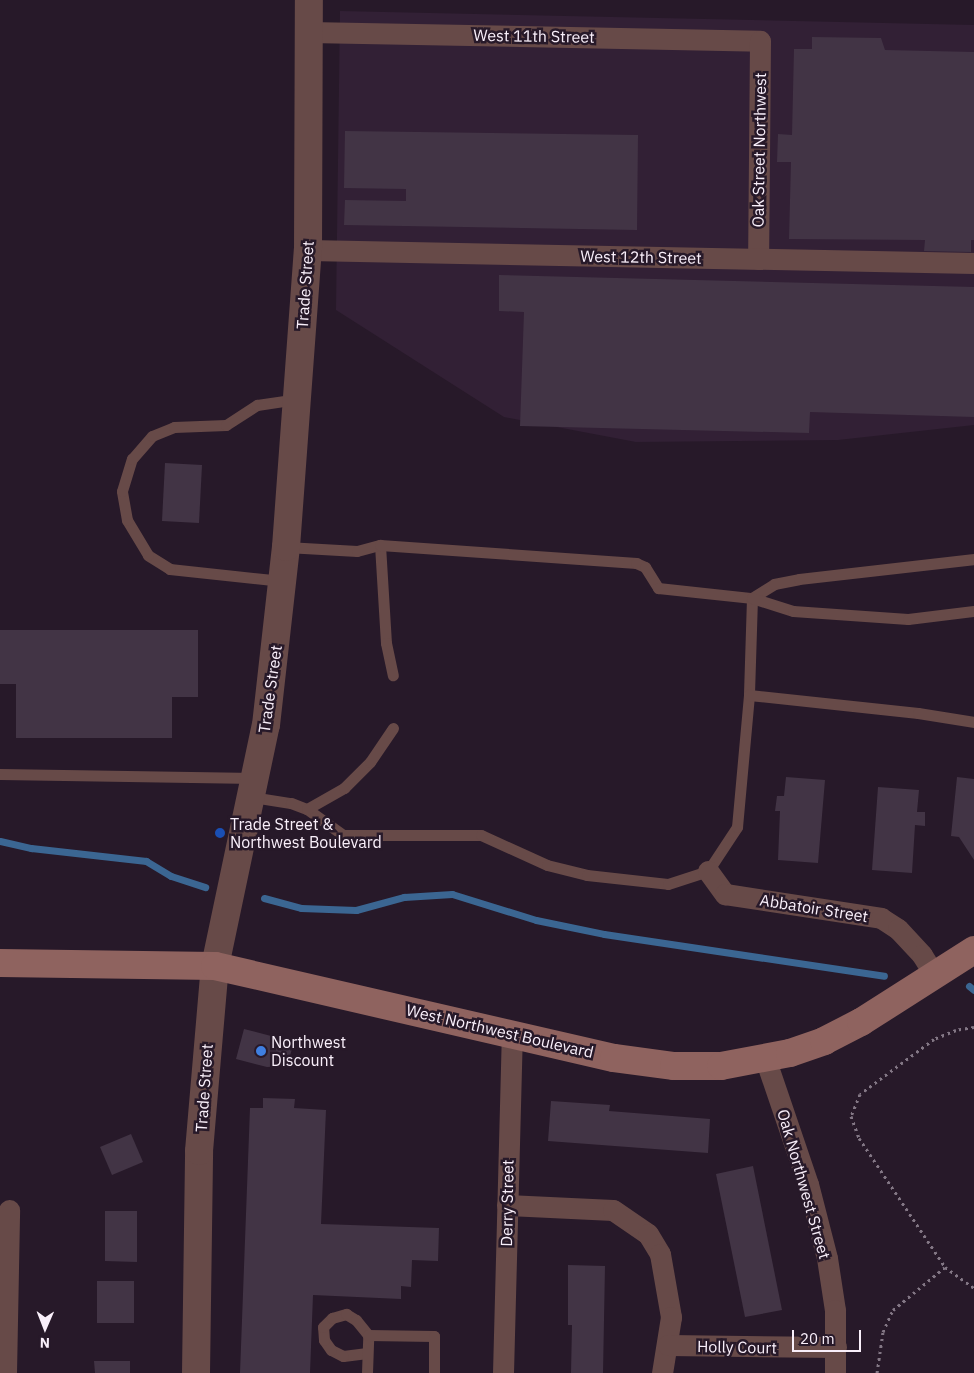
<!DOCTYPE html>
<html>
<head>
<meta charset="utf-8">
<style>
  body { margin:0 }
  #map { position:relative; width:974px; height:1373px; overflow:hidden; background:#271929; font-family:"IBM Plex Sans",sans-serif }
  div>[style] { position:absolute }
  .built>* { inset:0; background:#322035 }
  .stream>* { height:7px; margin:-3.5px; padding:0 3.5px; transform-origin:3.5px; border-radius:3.5px; background:#3b6692 }
  .building>* { inset:0; background:#423445 }
  .path>* { height:3px; margin-top:-1.5px; transform-origin:0; background:repeating-linear-gradient(90deg,#837785 0 2.5px,transparent 0 6.5px) }
  .service>* { height:11px; margin:-5.5px; padding:0 5.5px; transform-origin:5.5px; border-radius:5.5px; background:#674a48 }
  .minor>* { height:21px; margin:-10.5px; padding:0 10.5px; transform-origin:10.5px; border-radius:10.5px; background:#674a48 }
  .tertiary>* { height:28px; margin:-14px; padding:0 14px; transform-origin:14px; border-radius:14px; background:#674a48 }
  .secondary>* { height:28px; margin:-14px; padding:0 14px; transform-origin:14px; border-radius:14px; background:#8f635f }
  .dots>* { width:14px; height:14px; translate:-50% -50%; box-sizing:border-box; border:2px solid #271929; border-radius:50% }
  span { translate:-50% -50%; white-space:nowrap; text-align:center; line-height:1.15; -webkit-text-stroke:5px #271929; paint-order:stroke }
  .street-label { font-size:16px; color:#f9effa }
  .poi-label { font-size:16px; color:#f9effa }
  .left { translate:0 -50%; text-align:left }
  .north { position:absolute; left:20px; top:1303px; width:50px; height:50px; -webkit-text-stroke:4px #271929; paint-order:stroke; rotate:181deg; font-size:14px; font-weight:700; line-height:20px; text-align:center; color:#f9effa }
  .north::after { content:''; display:block; margin:auto; width:18px; height:22px; background:#f9effa; clip-path:polygon(50% 0,100% 100%,50% 72%,0 100%) }
  .scale { position:absolute; left:792px; top:1330px; width:69px; height:22px; box-sizing:border-box; border:2px solid #f9effa; border-top:0; padding-left:6px; font-size:15px; line-height:18px; white-space:nowrap; color:#f9effa; -webkit-text-stroke:4px #271929; paint-order:stroke }
</style>
</head>
<body>
<div id="map">
  <div class="built">
    <div style="clip-path:polygon(340px 11px,974px 25px,974px 425px,838px 440px,636px 442px,504px 417px,336px 310px)"></div>
  </div>
  <div class="stream">
    <div style="left:0;top:841px;width:32px;rotate:13deg"></div>
    <div style="left:31px;top:848px;width:116px;rotate:6.4deg"></div>
    <div style="left:146px;top:861px;width:29px;rotate:31deg"></div>
    <div style="left:171px;top:876px;width:36px;rotate:18deg"></div>
    <div style="left:264px;top:898px;width:38px;rotate:15deg"></div>
    <div style="left:301px;top:908px;width:55px;rotate:2.1deg"></div>
    <div style="left:356px;top:910px;width:50px;rotate:-15.2deg"></div>
    <div style="left:404px;top:897px;width:48px;rotate:-3.6deg"></div>
    <div style="left:452px;top:894px;width:88px;rotate:17.2deg"></div>
    <div style="left:536px;top:920px;width:69px;rotate:11.6deg"></div>
    <div style="left:604px;top:934px;width:283px;rotate:8.5deg"></div>
    <div style="left:969px;top:986px;width:6px;rotate:39deg"></div>
  </div>
  <div class="building">
    <div style="clip-path:polygon(812px 37px,881px 38px,885px 50px,974px 52px,974px 240px,971px 240px,971px 252px,924px 251px,925px 240px,789px 239px,791px 162px,777px 162px,778px 134px,792px 135px,794px 49px,812px 49px)"></div>
    <div style="clip-path:polygon(345px 131px,638px 135px,637px 230px,344px 225px,345px 200px,406px 201px,406px 189px,344px 188px)"></div>
    <div style="clip-path:polygon(499px 275px,974px 287px,974px 417px,810px 412px,809px 433px,520px 426px,524px 312px,499px 311px)"></div>
    <div style="clip-path:polygon(165px 463px,202px 465px,199px 523px,162px 521px)"></div>
    <div style="clip-path:polygon(0 630px,198px 630px,198px 697px,172px 697px,172px 738px,16px 738px,16px 684px,0 684px)"></div>
    <div style="clip-path:polygon(786px 777px,825px 780px,818px 863px,778px 860px,780px 811px,775px 811px,777px 796px,784px 796px)"></div>
    <div style="clip-path:polygon(957px 777px,974px 779px,974px 860px,959px 837px,951px 836px)"></div>
    <div style="clip-path:polygon(878px 787px,919px 790px,917px 812px,925px 812px,925px 826px,915px 825px,912px 873px,872px 870px)"></div>
    <div style="clip-path:polygon(244px 1029px,294px 1042px,287px 1066px,267px 1067px,236px 1059px)"></div>
    <div style="clip-path:polygon(263px 1098px,295px 1099px,294px 1108px,326px 1110px,321px 1224px,439px 1228px,438px 1261px,412px 1260px,411px 1287px,401px 1286px,401px 1299px,313px 1295px,310px 1373px,240px 1373px,250px 1108px,263px 1108px)"></div>
    <div style="clip-path:polygon(551px 1101px,610px 1105px,609px 1111px,710px 1119px,708px 1153px,548px 1141px)"></div>
    <div style="clip-path:polygon(131px 1134px,143px 1162px,112px 1175px,100px 1147px)"></div>
    <div style="clip-path:polygon(753px 1166px,782px 1310px,745px 1317px,716px 1174px)"></div>
    <div style="clip-path:polygon(105px 1211px,137px 1211px,137px 1262px,105px 1261px)"></div>
    <div style="clip-path:polygon(568px 1265px,605px 1266px,603px 1373px,571px 1373px,572px 1325px,568px 1325px)"></div>
    <div style="clip-path:polygon(97px 1281px,134px 1281px,134px 1323px,97px 1323px)"></div>
    <div style="clip-path:polygon(94px 1361px,130px 1361px,130px 1373px,95px 1373px)"></div>
  </div>
  <div class="path">
    <div style="left:974px;top:1027px;width:18px;rotate:171deg"></div>
    <div style="left:956px;top:1030px;width:24px;rotate:158deg"></div>
    <div style="left:934px;top:1039px;width:92px;rotate:143.4deg"></div>
    <div style="left:860px;top:1094px;width:24px;rotate:112deg"></div>
    <div style="left:851px;top:1116px;width:23px;rotate:70deg"></div>
    <div style="left:859px;top:1138px;width:155px;rotate:56.3deg"></div>
    <div style="left:945px;top:1267px;width:36px;rotate:36deg"></div>
    <div style="left:877px;top:1373px;width:41px;rotate:-81.7deg"></div>
    <div style="left:883px;top:1332px;width:24px;rotate:-66deg"></div>
    <div style="left:893px;top:1310px;width:67px;rotate:-39.6deg"></div>
  </div>
  <div class="service">
    <div style="left:380px;top:545px;width:98px;rotate:86.5deg"></div>
    <div style="left:386px;top:643px;width:33px;rotate:78deg"></div>
    <div style="left:286px;top:547px;width:71px;rotate:3.2deg"></div>
    <div style="left:357px;top:551px;width:24px;rotate:-15deg"></div>
    <div style="left:380px;top:545px;width:257px;rotate:4deg"></div>
    <div style="left:636px;top:563px;width:10px;rotate:24deg"></div>
    <div style="left:645px;top:567px;width:25px;rotate:58deg"></div>
    <div style="left:658px;top:588px;width:95px;rotate:6.1deg"></div>
    <div style="left:752px;top:598px;width:97px;rotate:91.8deg"></div>
    <div style="left:282px;top:581px;width:113px;rotate:-173.9deg"></div>
    <div style="left:170px;top:569px;width:26px;rotate:-148deg"></div>
    <div style="left:148px;top:555px;width:41px;rotate:-121deg"></div>
    <div style="left:127px;top:520px;width:29px;rotate:-100deg"></div>
    <div style="left:122px;top:491px;width:34px;rotate:-73deg"></div>
    <div style="left:132px;top:459px;width:30px;rotate:-49deg"></div>
    <div style="left:152px;top:436px;width:24px;rotate:-22deg"></div>
    <div style="left:174px;top:427px;width:52px;rotate:-2.2deg"></div>
    <div style="left:226px;top:425px;width:37px;rotate:-33deg"></div>
    <div style="left:257px;top:405px;width:40px;rotate:-8.5deg"></div>
    <div style="left:752px;top:598px;width:26px;rotate:-32deg"></div>
    <div style="left:774px;top:584px;width:25px;rotate:-11deg"></div>
    <div style="left:799px;top:579px;width:176px;rotate:-6.5deg"></div>
    <div style="left:752px;top:598px;width:43px;rotate:17.6deg"></div>
    <div style="left:793px;top:611px;width:115px;rotate:4deg"></div>
    <div style="left:908px;top:619px;width:66px;rotate:-6.9deg"></div>
    <div style="left:0;top:774px;width:255px;rotate:0.9deg"></div>
    <div style="left:252px;top:797px;width:39px;rotate:9deg"></div>
    <div style="left:291px;top:803px;width:17px;rotate:21deg"></div>
    <div style="left:307px;top:809px;width:44px;rotate:35.8deg"></div>
    <div style="left:343px;top:835px;width:138px"></div>
    <div style="left:481px;top:835px;width:72px;rotate:24.4deg"></div>
    <div style="left:547px;top:865px;width:41px;rotate:14deg"></div>
    <div style="left:587px;top:875px;width:81px;rotate:6.3deg"></div>
    <div style="left:668px;top:884px;width:42px;rotate:-18deg"></div>
    <div style="left:708px;top:871px;width:53px;rotate:-56.6deg"></div>
    <div style="left:737px;top:827px;width:133px;rotate:-84.8deg"></div>
    <div style="left:749px;top:695px;width:170px;rotate:6.1deg"></div>
    <div style="left:918px;top:713px;width:57px;rotate:9.1deg"></div>
    <div style="left:307px;top:809px;width:43px;rotate:-29.6deg"></div>
    <div style="left:344px;top:788px;width:37px;rotate:-45deg"></div>
    <div style="left:370px;top:762px;width:41px;rotate:-55.9deg"></div>
    <div style="left:367px;top:1353px;width:24px;rotate:173deg"></div>
    <div style="left:343px;top:1356px;width:13px;rotate:-153deg"></div>
    <div style="left:331px;top:1350px;width:12px;rotate:-125deg"></div>
    <div style="left:324px;top:1340px;width:13px;rotate:-94deg"></div>
    <div style="left:323px;top:1327px;width:13px;rotate:-45deg"></div>
    <div style="left:332px;top:1318px;width:15px;rotate:-16deg"></div>
    <div style="left:346px;top:1314px;width:12px;rotate:31deg"></div>
    <div style="left:356px;top:1320px;width:19px;rotate:51deg"></div>
    <div style="left:367px;top:1373px;width:38px;rotate:-88deg"></div>
    <div style="left:368px;top:1335px;width:66px;rotate:0.9deg"></div>
    <div style="left:434px;top:1336px;width:37px;rotate:90deg"></div>
  </div>
  <div class="minor">
    <div style="left:308px;top:32px;width:452px;rotate:1.1deg"></div>
    <div style="left:760px;top:41px;width:218px;rotate:90.5deg"></div>
    <div style="left:308px;top:250px;width:666px;rotate:1.12deg"></div>
    <div style="left:708px;top:871px;width:29px;rotate:54deg"></div>
    <div style="left:725px;top:894px;width:158px;rotate:8.7deg"></div>
    <div style="left:881px;top:918px;width:20px;rotate:33deg"></div>
    <div style="left:898px;top:929px;width:35px;rotate:47deg"></div>
    <div style="left:922px;top:955px;width:25px;rotate:58deg"></div>
    <div style="left:765px;top:1058px;width:133px;rotate:71.2deg"></div>
    <div style="left:808px;top:1184px;width:76px;rotate:75.6deg"></div>
    <div style="left:827px;top:1258px;width:53px;rotate:81.3deg"></div>
    <div style="left:835px;top:1310px;width:63px;rotate:90deg"></div>
    <div style="left:507px;top:1205px;width:106px;rotate:2.7deg"></div>
    <div style="left:613px;top:1210px;width:42px;rotate:34.4deg"></div>
    <div style="left:648px;top:1234px;width:23px;rotate:59deg"></div>
    <div style="left:660px;top:1254px;width:64px;rotate:80.1deg"></div>
    <div style="left:671px;top:1317px;width:57px;rotate:99.1deg"></div>
    <div style="left:668px;top:1345px;width:168px;rotate:0.7deg"></div>
    <div style="left:6px;top:1373px;width:163px;rotate:-88.9deg"></div>
    <div style="left:503px;top:1373px;width:340px;rotate:-88.5deg"></div>
  </div>
  <div class="tertiary">
    <div style="left:196px;top:1373px;width:222px;rotate:-89.2deg"></div>
    <div style="left:199px;top:1151px;width:186px;rotate:-85.1deg"></div>
    <div style="left:215px;top:966px;width:246px;rotate:-78.1deg"></div>
    <div style="left:266px;top:725px;width:179px;rotate:-83.6deg"></div>
    <div style="left:286px;top:547px;width:298px;rotate:-85.8deg"></div>
    <div style="left:308px;top:250px;width:250px;rotate:-89.8deg"></div>
  </div>
  <div class="secondary">
    <div style="left:0;top:963px;width:215px;rotate:0.8deg"></div>
    <div style="left:215px;top:966px;width:409px;rotate:13deg"></div>
    <div style="left:614px;top:1058px;width:61px;rotate:7.6deg"></div>
    <div style="left:674px;top:1066px;width:47px"></div>
    <div style="left:721px;top:1066px;width:70px;rotate:-10.7deg"></div>
    <div style="left:790px;top:1053px;width:36px;rotate:-19deg"></div>
    <div style="left:824px;top:1041px;width:42px;rotate:-27.2deg"></div>
    <div style="left:861px;top:1022px;width:134px;rotate:-32.5deg"></div>
  </div>
  <div class="dots">
    <div style="left:220px;top:833px;background:#1a4fb4"></div>
    <div style="left:261px;top:1051px;background:#3f7fe0"></div>
  </div>
  <div class="street-label">
    <span style="left:534px;top:36px;rotate:1deg">West 11th Street</span>
    <span style="left:759px;top:150px;rotate:-89deg">Oak Street Northwest</span>
    <span style="left:641px;top:257px;rotate:1deg">West 12th Street</span>
    <span style="left:305px;top:285px;rotate:-86deg">Trade Street</span>
    <span style="left:270px;top:689px;rotate:-82deg">Trade Street</span>
    <span style="left:814px;top:908px;rotate:9deg">Abbatoir Street</span>
    <span style="left:500px;top:1031px;rotate:13deg">West Northwest Boulevard</span>
    <span style="left:204px;top:1088px;rotate:-86deg">Trade Street</span>
    <span style="left:804px;top:1184px;rotate:74deg">Oak Northwest Street</span>
    <span style="left:507px;top:1203px;rotate:-89deg">Derry Street</span>
    <span style="left:737px;top:1347px;rotate:1deg">Holly Court</span>
  </div>
  <div class="poi-label">
    <span class="left" style="left:230px;top:833px">Trade Street &amp;<br>Northwest Boulevard</span>
    <span class="left" style="left:271px;top:1051px">Northwest<br>Discount</span>
  </div>
  <div class="north">N</div>
  <div class="scale">20 m</div>
</div>
</body>
</html>
